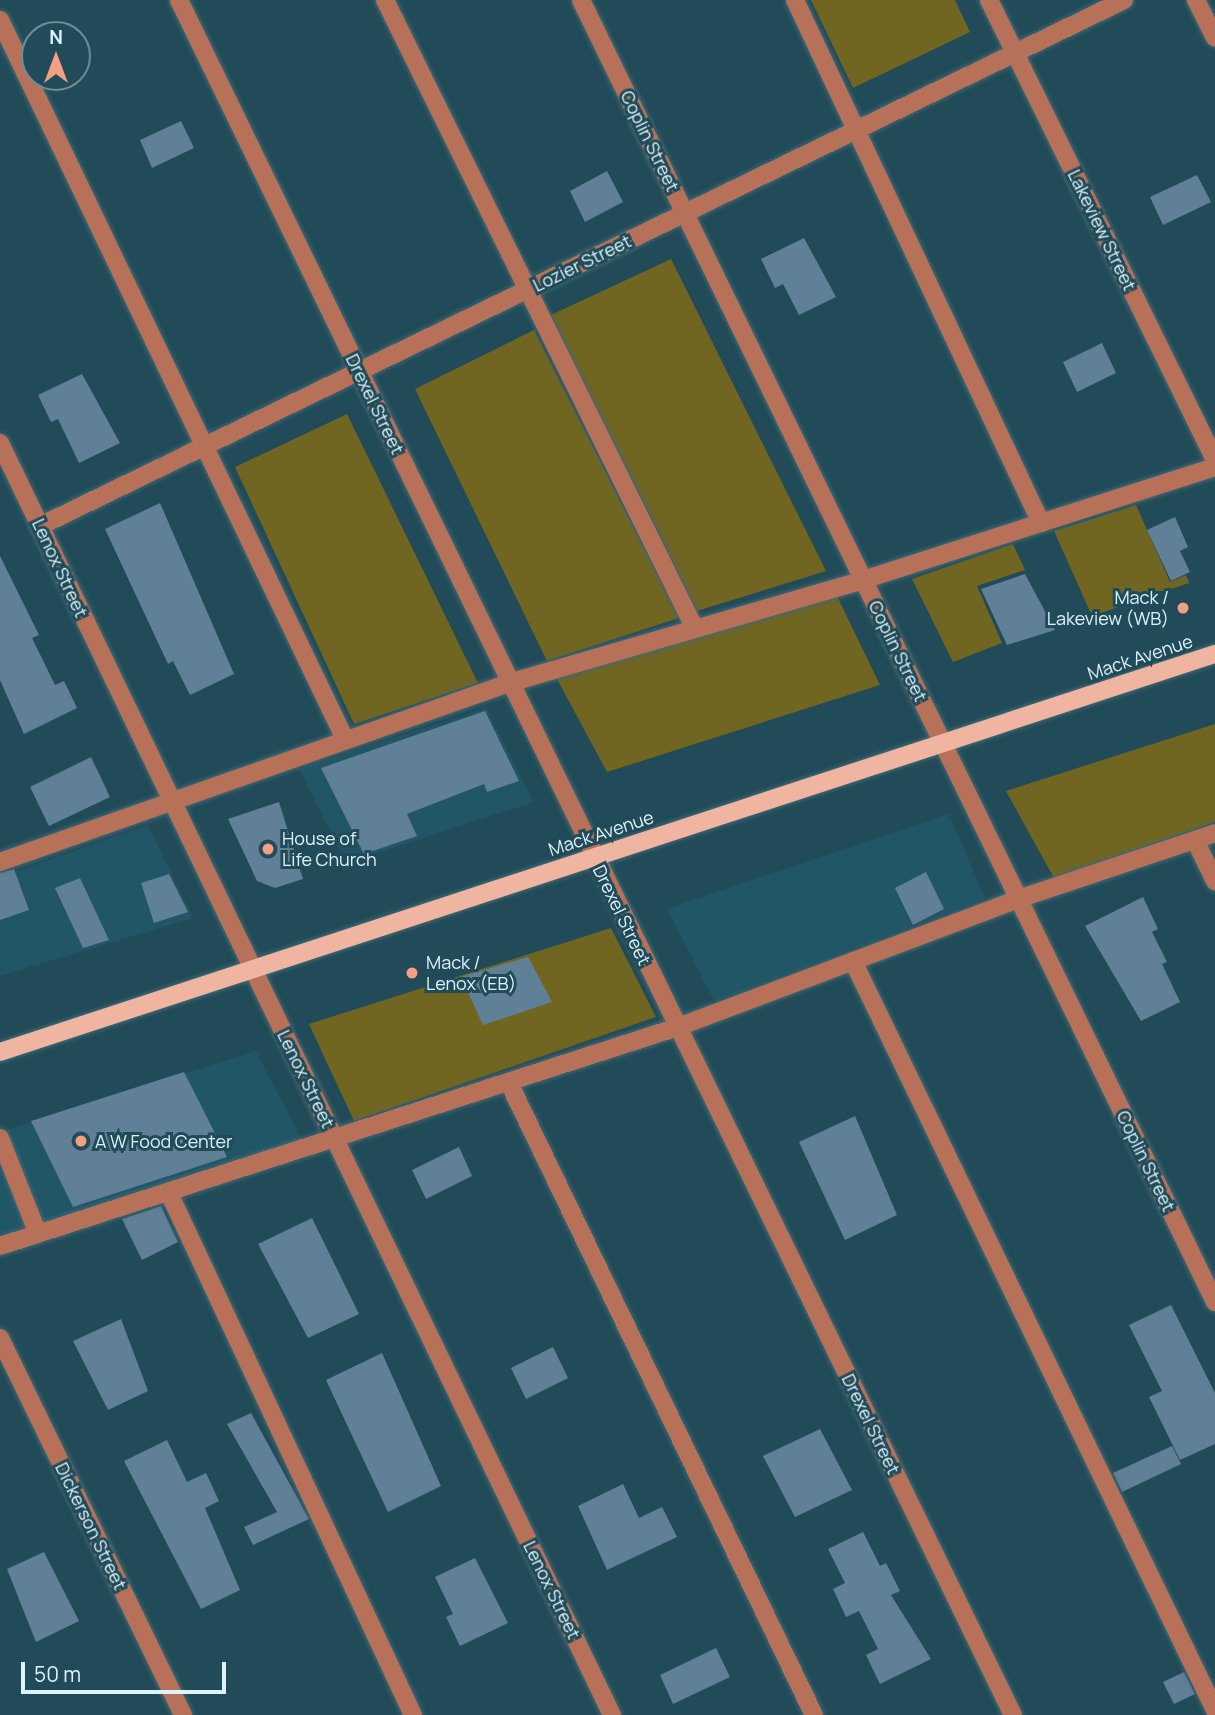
<!DOCTYPE html>
<html>
<head>
<meta charset="utf-8">
<style>
  body { margin:0 }
  #map { position:relative; width:1215px; height:1715px; overflow:hidden; background:#214b58; font-family:Manrope,sans-serif }
  div>[style] { position:absolute }
  .built>* { inset:0; background:#205665 }
  .green>* { inset:0; background:#716621 }
  .building>* { inset:0; background:#608098 }
  .roads { filter:drop-shadow(0 0 2px #436975) drop-shadow(0 0 2px #436975) }
  .minor>* { height:18px; margin:-9px; padding:0 9px; transform-origin:9px; border-radius:9px; background:#b77158 }
  .major>* { height:18px; margin:-9px; padding:0 9px; transform-origin:9px; border-radius:9px; background:#efb5a1 }
  .dots>* { width:19px; height:19px; translate:-50% -50%; box-sizing:border-box; border:4px solid #214b58; border-radius:50% }
  span { translate:-50% -50%; white-space:nowrap; text-align:center; line-height:1.15; -webkit-text-stroke:6px #214b58; paint-order:stroke }
  .street-label { font-size:18px; color:#ddf3fb }
  .poi-label { font-size:18px; color:#ddf3fb }
  .right { translate:-100% -50%; text-align:right }
  .left { translate:0 -50%; text-align:left }
  .north { position:absolute; left:21px; top:21px; width:70px; height:70px; box-sizing:border-box; background:#214b58; border:2px solid #6c8e99; border-radius:50%; rotate:0deg; font-size:19px; font-weight:700; line-height:28px; text-align:center; color:#ddf3fb }
  .north::after { content:''; display:block; margin:auto; width:24px; height:32px; background:#f39f82; clip-path:polygon(50% 0,100% 100%,50% 72%,0 100%) }
  .scale { position:absolute; left:21px; top:1662px; width:205px; height:32px; box-sizing:border-box; border:4px solid #ddf3fb; border-top:0; padding-left:9px; font-size:21px; line-height:24px; white-space:nowrap; color:#ddf3fb; -webkit-text-stroke:5px #214b58; paint-order:stroke }
</style>
</head>
<body>
<div id="map">
  <div class="built">
    <div style="clip-path:polygon(486px 708px,534px 802px,346px 863px,299px 769px)"></div>
    <div style="clip-path:polygon(949px 814px,985px 898px,714px 1001px,667px 909px)"></div>
    <div style="clip-path:polygon(148px 825px,193px 918px,0 976px,0 877px)"></div>
    <div style="clip-path:polygon(256px 1051px,303px 1142px,0 1235px,0 1132px)"></div>
  </div>
  <div class="green">
    <div style="clip-path:polygon(811px 0,955px 0,970px 32px,853px 88px)"></div>
    <div style="clip-path:polygon(671px 259px,826px 571px,697px 611px,551px 315px)"></div>
    <div style="clip-path:polygon(534px 330px,679px 618px,547px 661px,415px 389px)"></div>
    <div style="clip-path:polygon(347px 414px,478px 683px,354px 724px,235px 467px)"></div>
    <div style="clip-path:polygon(1136px 505px,1170px 582px,1186px 575px,1189px 583px,1092px 616px,1054px 531px)"></div>
    <div style="clip-path:polygon(1013px 544px,1025px 570px,977px 586px,1002px 643px,953px 662px,912px 579px)"></div>
    <div style="clip-path:polygon(836px 594px,880px 685px,607px 772px,557px 679px)"></div>
    <div style="clip-path:polygon(1215px 724px,1215px 822px,1054px 878px,1006px 791px)"></div>
    <div style="clip-path:polygon(611px 928px,656px 1017px,354px 1121px,309px 1024px)"></div>
  </div>
  <div class="building">
    <div style="clip-path:polygon(181px 121px,194px 148px,152px 168px,140px 140px)"></div>
    <div style="clip-path:polygon(607px 171px,623px 202px,585px 222px,570px 191px)"></div>
    <div style="clip-path:polygon(1197px 175px,1211px 202px,1163px 225px,1150px 197px)"></div>
    <div style="clip-path:polygon(804px 238px,836px 297px,799px 315px,783px 284px,775px 288px,761px 259px)"></div>
    <div style="clip-path:polygon(1102px 343px,1116px 373px,1077px 392px,1063px 362px)"></div>
    <div style="clip-path:polygon(82px 374px,120px 443px,79px 463px,58px 419px,51px 422px,38px 395px)"></div>
    <div style="clip-path:polygon(160px 503px,234px 674px,190px 695px,173px 661px,168px 664px,105px 529px)"></div>
    <div style="clip-path:polygon(1175px 517px,1188px 547px,1180px 551px,1190px 572px,1171px 581px,1147px 530px)"></div>
    <div style="clip-path:polygon(0 556px,39px 635px,32px 638px,55px 685px,64px 681px,77px 708px,24px 734px,0 680px)"></div>
    <div style="clip-path:polygon(1025px 574px,1055px 630px,1007px 645px,981px 589px)"></div>
    <div style="clip-path:polygon(485px 711px,519px 781px,487px 792px,484px 784px,407px 814px,417px 836px,364px 854px,321px 768px)"></div>
    <div style="clip-path:polygon(91px 757px,110px 797px,49px 826px,30px 787px)"></div>
    <div style="clip-path:polygon(279px 802px,303px 879px,275px 888px,257px 881px,228px 819px)"></div>
    <div style="clip-path:polygon(14px 869px,29px 910px,0 920px,0 873px)"></div>
    <div style="clip-path:polygon(926px 872px,944px 909px,913px 925px,895px 888px)"></div>
    <div style="clip-path:polygon(169px 874px,188px 912px,154px 923px,141px 883px)"></div>
    <div style="clip-path:polygon(80px 878px,109px 940px,83px 948px,55px 888px)"></div>
    <div style="clip-path:polygon(1143px 897px,1158px 929px,1152px 932px,1167px 962px,1162px 964px,1180px 1002px,1141px 1021px,1085px 926px)"></div>
    <div style="clip-path:polygon(528px 957px,552px 1002px,483px 1025px,461px 977px)"></div>
    <div style="clip-path:polygon(184px 1072px,227px 1157px,73px 1207px,31px 1121px)"></div>
    <div style="clip-path:polygon(855px 1116px,897px 1215px,845px 1240px,799px 1142px)"></div>
    <div style="clip-path:polygon(459px 1147px,472px 1176px,426px 1199px,412px 1170px)"></div>
    <div style="clip-path:polygon(161px 1206px,178px 1242px,142px 1260px,122px 1219px)"></div>
    <div style="clip-path:polygon(312px 1218px,359px 1314px,308px 1338px,258px 1244px)"></div>
    <div style="clip-path:polygon(1171px 1305px,1215px 1393px,1215px 1444px,1180px 1460px,1149px 1397px,1162px 1391px,1129px 1325px)"></div>
    <div style="clip-path:polygon(121px 1319px,148px 1391px,108px 1410px,73px 1341px)"></div>
    <div style="clip-path:polygon(553px 1347px,568px 1378px,526px 1399px,511px 1368px)"></div>
    <div style="clip-path:polygon(382px 1353px,441px 1486px,388px 1512px,326px 1380px)"></div>
    <div style="clip-path:polygon(251px 1413px,309px 1519px,253px 1545px,244px 1527px,277px 1512px,227px 1424px)"></div>
    <div style="clip-path:polygon(820px 1429px,852px 1490px,795px 1517px,763px 1456px)"></div>
    <div style="clip-path:polygon(167px 1440px,187px 1482px,206px 1473px,219px 1501px,205px 1508px,240px 1590px,201px 1609px,124px 1461px)"></div>
    <div style="clip-path:polygon(1172px 1446px,1181px 1464px,1122px 1492px,1113px 1473px)"></div>
    <div style="clip-path:polygon(623px 1484px,639px 1518px,662px 1507px,677px 1537px,607px 1570px,578px 1506px)"></div>
    <div style="clip-path:polygon(863px 1532px,880px 1566px,886px 1563px,900px 1591px,891px 1595px,931px 1659px,880px 1684px,866px 1655px,878px 1649px,859px 1611px,846px 1617px,833px 1589px,845px 1583px,828px 1549px)"></div>
    <div style="clip-path:polygon(44px 1552px,79px 1621px,36px 1642px,7px 1569px)"></div>
    <div style="clip-path:polygon(475px 1558px,508px 1623px,460px 1646px,446px 1617px,453px 1614px,435px 1577px)"></div>
    <div style="clip-path:polygon(716px 1648px,730px 1677px,673px 1704px,660px 1675px)"></div>
    <div style="clip-path:polygon(1184px 1672px,1195px 1694px,1174px 1704px,1163px 1682px)"></div>
  </div>
  <div class="roads">
    <div class="minor">
      <div style="left:179px;top:0;width:1907px;rotate:64.07deg"></div>
      <div style="left:385px;top:0;width:701px;rotate:63.76deg"></div>
      <div style="left:581px;top:0;width:1448px;rotate:64.04deg"></div>
      <div style="left:795px;top:0;width:578px;rotate:64.81deg"></div>
      <div style="left:989px;top:0;width:513px;rotate:63.83deg"></div>
      <div style="left:1196px;top:0;width:42px;rotate:63.4deg"></div>
      <div style="left:0;top:20px;width:795px;rotate:64.37deg"></div>
      <div style="left:0;top:443px;width:1412px;rotate:64.31deg"></div>
      <div style="left:40px;top:526px;width:1205px;rotate:-25.88deg"></div>
      <div style="left:1195px;top:840px;width:46px;rotate:64deg"></div>
      <div style="left:0;top:862px;width:540px;rotate:-19.38deg"></div>
      <div style="left:509px;top:683px;width:369px;rotate:-16.2deg"></div>
      <div style="left:863px;top:580px;width:370px;rotate:-17.8deg"></div>
      <div style="left:853px;top:961px;width:832px;rotate:64.21deg"></div>
      <div style="left:509px;top:1083px;width:702px;rotate:64.24deg"></div>
      <div style="left:0;top:1138px;width:103px;rotate:68.4deg"></div>
      <div style="left:169px;top:1193px;width:576px;rotate:64.95deg"></div>
      <div style="left:0;top:1246px;width:712px;rotate:-17.9deg"></div>
      <div style="left:678px;top:1027px;width:363px;rotate:-20.6deg"></div>
      <div style="left:1018px;top:899px;width:208px;rotate:-18.5deg"></div>
      <div style="left:0;top:1338px;width:419px;rotate:64.1deg"></div>
    </div>
    <div class="major">
      <div style="left:0;top:1052px;width:1279px;rotate:-18.14deg"></div>
    </div>
  </div>
  <div class="dots">
    <div style="left:1183px;top:608px;background:#f39f82"></div>
    <div style="left:268px;top:849px;background:#f39f82"></div>
    <div style="left:412px;top:973px;background:#f39f82"></div>
    <div style="left:81px;top:1141px;background:#f39f82"></div>
  </div>
  <div class="street-label">
    <span style="left:650px;top:141px;rotate:64deg">Coplin Street</span>
    <span style="left:1102px;top:230px;rotate:64deg">Lakeview Street</span>
    <span style="left:582px;top:263px;rotate:-26deg">Lozier Street</span>
    <span style="left:375px;top:404px;rotate:64deg">Drexel Street</span>
    <span style="left:60px;top:568px;rotate:65deg">Lenox Street</span>
    <span style="left:898px;top:651px;rotate:64deg">Coplin Street</span>
    <span style="left:1140px;top:657px;rotate:-18deg">Mack Avenue</span>
    <span style="left:601px;top:833px;rotate:-18deg">Mack Avenue</span>
    <span style="left:622px;top:915px;rotate:64deg">Drexel Street</span>
    <span style="left:306px;top:1079px;rotate:64deg">Lenox Street</span>
    <span style="left:1146px;top:1161px;rotate:64deg">Coplin Street</span>
    <span style="left:871px;top:1424px;rotate:64deg">Drexel Street</span>
    <span style="left:91px;top:1526px;rotate:64deg">Dickerson Street</span>
    <span style="left:552px;top:1590px;rotate:64deg">Lenox Street</span>
  </div>
  <div class="poi-label">
    <span class="right" style="left:1169px;top:608px">Mack /<br>Lakeview (WB)</span>
    <span class="left" style="left:282px;top:849px">House of<br>Life Church</span>
    <span class="left" style="left:426px;top:973px">Mack /<br>Lenox (EB)</span>
    <span class="left" style="left:95px;top:1141px">A W Food Center</span>
  </div>
  <div class="north">N</div>
  <div class="scale">50 m</div>
</div>
</body>
</html>
